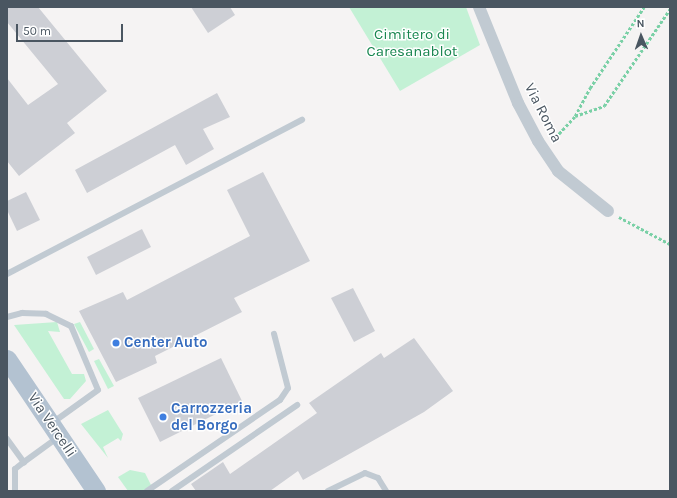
<!DOCTYPE html>
<html>
<head>
<meta charset="utf-8">
<style>
  body { margin:0 }
  #map { position:relative; width:677px; height:498px; overflow:hidden; background:#f5f3f3; font-family:Karla,sans-serif }
  div>[style] { position:absolute }
  .green>* { inset:0; background:#c3f1d5 }
  .building>* { inset:0; background:#cdcfd5 }
  .path>* { height:2.5px; margin-top:-1.25px; transform-origin:0; background:repeating-linear-gradient(90deg,#7ad0a6 0 3px,transparent 0 5px) }
  .service>* { height:6px; margin:-3px; padding:0 3px; transform-origin:3px; border-radius:3px; background:#c1cad2 }
  .minor>* { height:12px; margin:-6px; padding:0 6px; transform-origin:6px; border-radius:6px; background:#c1cad2 }
  .primary>* { height:19px; margin:-9.5px; padding:0 9.5px; transform-origin:9.5px; border-radius:9.5px; background:#b3c2d1 }
  .dots>* { width:11px; height:11px; translate:-50% -50%; box-sizing:border-box; border:2px solid #fff; border-radius:50% }
  span { translate:-50% -50%; white-space:nowrap; text-align:center; line-height:1.15; -webkit-text-stroke:3px #fff; paint-order:stroke }
  .park-label { font-size:15px; color:#17864f }
  .street-label { font-size:15px; color:#4a5661 }
  .shop-label { font-size:15px; color:#366cbe; font-weight:700 }
  .left { translate:0 -50%; text-align:left }
  .frame { position:absolute; inset:0; border:8px solid #4a5661; pointer-events:none }
  .north { position:absolute; left:621px; top:16px; width:40px; height:40px; -webkit-text-stroke:3px #fff; paint-order:stroke; rotate:358deg; font-size:11px; font-weight:700; line-height:16px; text-align:center; color:#4a5661 }
  .north::after { content:''; display:block; margin:auto; width:14px; height:18px; background:#4a5661; clip-path:polygon(50% 0,100% 100%,50% 72%,0 100%) }
  .scale { position:absolute; left:16px; top:24px; width:107px; height:18px; box-sizing:border-box; border:2px solid #4a5661; border-top:0; padding-left:5px; font-size:12px; line-height:14px; white-space:nowrap; color:#4a5661; -webkit-text-stroke:3px #fff; paint-order:stroke }
</style>
</head>
<body>
<div id="map">
  <div class="green">
    <div style="clip-path:polygon(349px 7px,466px 7px,480px 45px,400px 91px)"></div>
    <div style="clip-path:polygon(57px 322px,60px 332px,48px 331px,72px 374px,84px 374px,86px 381px,70px 399px,64px 399px,14px 325px)"></div>
    <div style="clip-path:polygon(80px 322px,94px 349px,89px 352px,74px 324px)"></div>
    <div style="clip-path:polygon(99px 359px,114px 386px,108px 389px,94px 361px)"></div>
    <div style="clip-path:polygon(108px 410px,123px 434px,121px 441px,118px 438px,103px 447px,108px 458px,81px 424px)"></div>
    <div style="clip-path:polygon(130px 470px,145px 473px,151px 485px,143px 491px,128px 491px,118px 477px)"></div>
  </div>
  <div class="building">
    <div style="clip-path:polygon(7px 7px,38px 7px,107px 91px,67px 123px,75px 133px,19px 176px,7px 161px,7px 78px,28px 105px,58px 84px,7px 22px)"></div>
    <div style="clip-path:polygon(191px 7px,230px 7px,235px 15px,208px 33px)"></div>
    <div style="clip-path:polygon(217px 93px,230px 117px,203px 129px,214px 149px,186px 165px,175px 145px,87px 193px,75px 170px)"></div>
    <div style="clip-path:polygon(263px 172px,310px 261px,234px 298px,242px 312px,155px 356px,157px 363px,116px 382px,79px 311px,123px 292px,127px 300px,250px 236px,227px 190px)"></div>
    <div style="clip-path:polygon(26px 192px,40px 220px,17px 231px,7px 210px,7px 201px)"></div>
    <div style="clip-path:polygon(142px 229px,151px 247px,96px 275px,87px 257px)"></div>
    <div style="clip-path:polygon(353px 288px,375px 331px,354px 342px,331px 298px)"></div>
    <div style="clip-path:polygon(414px 338px,453px 391px,424px 412px,303px 480px,298px 471px,270px 491px,196px 491px,191px 484px,223px 462px,230px 474px,317px 413px,309px 403px,381px 353px,384px 358px)"></div>
    <div style="clip-path:polygon(221px 358px,242px 401px,160px 442px,138px 398px)"></div>
  </div>
  <div class="path">
    <div style="left:575px;top:116px;width:31px;rotate:-19deg"></div>
    <div style="left:604px;top:106px;width:117px;rotate:-55.8deg"></div>
    <div style="left:552px;top:141px;width:34px;rotate:-47deg"></div>
    <div style="left:575px;top:116px;width:32px;rotate:-62deg"></div>
    <div style="left:590px;top:88px;width:97px;rotate:-56.3deg"></div>
    <div style="left:619px;top:217px;width:58px;rotate:27.9deg"></div>
  </div>
  <div class="service">
    <div style="left:7px;top:274px;width:333px;rotate:-27.6deg"></div>
    <div style="left:7px;top:317px;width:16px;rotate:-15deg"></div>
    <div style="left:22px;top:313px;width:24px;rotate:2deg"></div>
    <div style="left:46px;top:314px;width:28px;rotate:26deg"></div>
    <div style="left:71px;top:326px;width:69px;rotate:67.1deg"></div>
    <div style="left:98px;top:390px;width:57px;rotate:144.3deg"></div>
    <div style="left:7px;top:439px;width:29px;rotate:54deg"></div>
    <div style="left:24px;top:462px;width:41px;rotate:-36deg"></div>
    <div style="left:15px;top:491px;width:22px;rotate:-90deg"></div>
    <div style="left:15px;top:469px;width:11px;rotate:-38deg"></div>
    <div style="left:147px;top:491px;width:161px;rotate:-34.4deg"></div>
    <div style="left:280px;top:400px;width:14px;rotate:-56deg"></div>
    <div style="left:288px;top:388px;width:56px;rotate:-104.5deg"></div>
    <div style="left:172px;top:491px;width:152px;rotate:-34.5deg"></div>
    <div style="left:328px;top:491px;width:41px;rotate:-25.9deg"></div>
    <div style="left:365px;top:473px;width:14px;rotate:21deg"></div>
    <div style="left:378px;top:478px;width:15px;rotate:58deg"></div>
  </div>
  <div class="minor">
    <div style="left:479px;top:7px;width:104px;rotate:67.9deg"></div>
    <div style="left:518px;top:103px;width:43px;rotate:62.2deg"></div>
    <div style="left:538px;top:141px;width:36px;rotate:56deg"></div>
    <div style="left:558px;top:171px;width:64px;rotate:38.7deg"></div>
  </div>
  <div class="primary">
    <div style="left:7px;top:359px;width:159px;rotate:56deg"></div>
  </div>
  <div class="dots">
    <div style="left:116px;top:343px;background:#3f7fe0"></div>
    <div style="left:163px;top:417px;background:#3f7fe0"></div>
  </div>
  <div class="park-label">
    <span style="left:412px;top:43px">Cimitero di<br>Caresanablot</span>
  </div>
  <div class="street-label">
    <span style="left:543px;top:113px;rotate:63deg">Via Roma</span>
    <span style="left:52px;top:425px;rotate:56deg">Via Vercelli</span>
  </div>
  <div class="shop-label">
    <span class="left" style="left:124px;top:343px">Center Auto</span>
    <span class="left" style="left:171px;top:417px">Carrozzeria<br>del Borgo</span>
  </div>
  <div class="frame"></div>
  <div class="north">N</div>
  <div class="scale">50 m</div>
</div>
</body>
</html>
